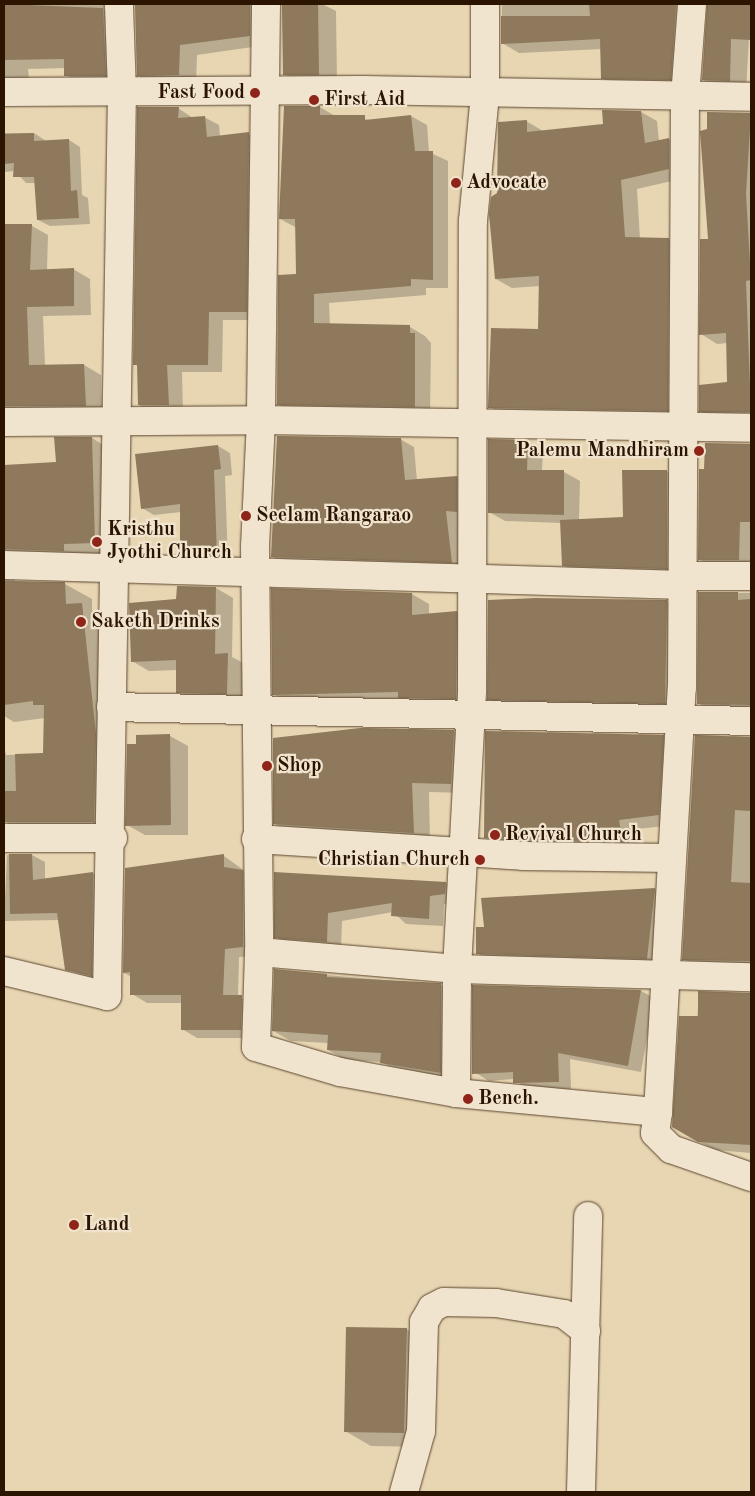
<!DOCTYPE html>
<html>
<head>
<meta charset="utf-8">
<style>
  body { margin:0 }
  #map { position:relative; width:755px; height:1496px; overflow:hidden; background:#e8d6b3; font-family:"Old Standard TT",serif }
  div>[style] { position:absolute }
  .shadow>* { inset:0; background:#0003 }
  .building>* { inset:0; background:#8e795d }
  .roads { filter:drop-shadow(0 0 1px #5b452d) drop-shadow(0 0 1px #5b452d) }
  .minor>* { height:28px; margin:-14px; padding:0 14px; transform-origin:14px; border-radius:14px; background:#f0e4ce }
  .dots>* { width:14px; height:14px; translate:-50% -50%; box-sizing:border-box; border:2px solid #f0e4ce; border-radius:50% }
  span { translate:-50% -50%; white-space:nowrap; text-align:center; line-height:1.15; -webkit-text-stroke:4.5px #f0e4ce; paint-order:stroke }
  .poi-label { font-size:20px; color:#2c1500; font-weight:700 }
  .right { translate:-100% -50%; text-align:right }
  .left { translate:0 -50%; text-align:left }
  .frame { position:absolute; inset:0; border:5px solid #2c1500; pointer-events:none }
</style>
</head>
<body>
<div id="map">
  <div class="shadow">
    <div style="clip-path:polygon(4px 4px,104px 4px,104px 9px,120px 19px,123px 85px,83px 85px,66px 75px,66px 68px,28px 69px,30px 86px,4px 92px)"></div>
    <div style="clip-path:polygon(163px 4px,256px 4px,267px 45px,197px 55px,196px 85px,155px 85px,138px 75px,136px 6px)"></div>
    <div style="clip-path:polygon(282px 4px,322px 4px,336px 11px,337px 84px,302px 84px,284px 74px)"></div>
    <div style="clip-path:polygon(502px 4px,699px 4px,687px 89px,620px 88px,603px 78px,602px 49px,519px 53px,502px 43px)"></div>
    <div style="clip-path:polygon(709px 4px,751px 4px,746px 90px,720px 90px,703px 80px)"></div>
    <div style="clip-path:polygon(320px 107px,335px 116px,371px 120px,411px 116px,427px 125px,429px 152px,448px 161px,448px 288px,426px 288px,426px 295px,329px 303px,330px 325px,410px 327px,425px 336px,431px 343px,430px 415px,294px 413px,278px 404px,298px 275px,297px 228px,280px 219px)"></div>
    <div style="clip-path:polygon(178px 108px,193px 118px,204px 117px,219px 125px,220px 137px,249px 134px,263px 142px,261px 320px,223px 320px,222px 372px,182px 372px,183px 413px,153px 413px,139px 405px,138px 366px,134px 364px)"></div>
    <div style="clip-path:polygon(641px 112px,657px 121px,659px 141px,669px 139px,685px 148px,685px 178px,637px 189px,640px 239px,668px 239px,685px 249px,684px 420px,506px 417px,490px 407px,539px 330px,540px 286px,512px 288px,496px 279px,498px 194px,526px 121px,543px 131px,604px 125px)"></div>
    <div style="clip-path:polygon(708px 113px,751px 114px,751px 422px,717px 421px,700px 411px,728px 383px,727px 343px,717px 344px,701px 334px,709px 241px)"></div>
    <div style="clip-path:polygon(4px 133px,34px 133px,46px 141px,69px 140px,80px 147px,82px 195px,88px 198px,90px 224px,50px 226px,38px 220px,36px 183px,26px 183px,15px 171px,4px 172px)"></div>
    <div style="clip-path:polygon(4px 225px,32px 226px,48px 235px,47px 270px,73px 269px,90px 279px,91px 315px,43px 316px,45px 366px,84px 365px,101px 375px,102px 415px,4px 427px)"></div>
    <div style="clip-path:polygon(92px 438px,118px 454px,121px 558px,17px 571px,15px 581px,65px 584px,92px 599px,92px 610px,108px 619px,120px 837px,33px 837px,6px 822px,4px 800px,4px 745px,6px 755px,44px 754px,45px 718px,14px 722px,4px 716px,4px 467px,58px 463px)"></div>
    <div style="clip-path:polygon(400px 439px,414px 447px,417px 481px,457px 477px,470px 485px,465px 570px,286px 564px,272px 557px)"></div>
    <div style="clip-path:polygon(527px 441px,543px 450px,542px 471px,564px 472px,580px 481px,579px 520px,624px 518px,624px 471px,667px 471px,683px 480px,683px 577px,579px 574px,563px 565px,561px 523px,505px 521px,489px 512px)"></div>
    <div style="clip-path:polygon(706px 444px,751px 445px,751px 570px,717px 570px,700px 560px)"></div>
    <div style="clip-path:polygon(218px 446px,230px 453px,232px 475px,225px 476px,228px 561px,193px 560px,181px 554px,181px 512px,154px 515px,142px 508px)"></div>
    <div style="clip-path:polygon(216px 588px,233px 598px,232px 657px,245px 664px,244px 703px,195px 702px,178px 692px,177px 670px,149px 671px,132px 661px)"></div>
    <div style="clip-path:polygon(699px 593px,751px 593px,751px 715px,716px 714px,698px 703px)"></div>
    <div style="clip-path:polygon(412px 594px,429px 604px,429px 614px,456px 612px,473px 622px,473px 708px,291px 704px,273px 694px)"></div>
    <div style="clip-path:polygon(666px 601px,682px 610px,681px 712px,504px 708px,488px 699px)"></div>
    <div style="clip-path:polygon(454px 731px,471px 741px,468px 793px,429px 792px,430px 842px,292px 834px,275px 824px)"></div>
    <div style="clip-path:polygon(170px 736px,188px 746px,188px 835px,145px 835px,127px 825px,138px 745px)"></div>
    <div style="clip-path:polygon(663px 736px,681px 746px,676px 825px,636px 829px,640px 851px,503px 847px,485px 837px)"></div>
    <div style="clip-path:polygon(696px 737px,751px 737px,751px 970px,700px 968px,684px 959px)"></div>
    <div style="clip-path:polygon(7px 855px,32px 855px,45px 862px,45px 879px,93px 873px,106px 880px,104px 983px,66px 969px,59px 920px,4px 921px)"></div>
    <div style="clip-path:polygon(224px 856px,257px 880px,258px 956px,239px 957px,238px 997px,257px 1005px,256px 1038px,197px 1038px,182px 1029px,182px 1003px,147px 1003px,132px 994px,132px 977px,124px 973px)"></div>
    <div style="clip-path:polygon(275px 873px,446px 883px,460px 891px,459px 901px,444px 904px,443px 926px,406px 924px,393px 912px,342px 921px,341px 949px,290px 945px,276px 937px)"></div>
    <div style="clip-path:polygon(655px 889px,669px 897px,661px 966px,492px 961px,477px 953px)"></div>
    <div style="clip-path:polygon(326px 975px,441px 985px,459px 995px,458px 1082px,400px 1073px,382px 1062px,346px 1060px,328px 1050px,328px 1043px,291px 1041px,273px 1031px)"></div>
    <div style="clip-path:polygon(474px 986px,641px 991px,654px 998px,641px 1072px,570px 1059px,571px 1089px,527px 1089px,514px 1079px,489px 1081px,476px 1073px)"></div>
    <div style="clip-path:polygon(699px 992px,751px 994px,751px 1153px,715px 1150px,689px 1136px)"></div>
    <div style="clip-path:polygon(406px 1329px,432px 1344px,430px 1447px,371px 1446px,345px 1431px)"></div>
  </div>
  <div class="building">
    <div style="clip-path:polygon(4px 4px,103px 8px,106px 76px,64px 76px,64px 59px,4px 60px)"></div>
    <div style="clip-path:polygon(149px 4px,250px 4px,250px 36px,180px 45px,179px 75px,137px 76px,135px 5px)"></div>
    <div style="clip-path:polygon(282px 4px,318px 4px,319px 75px,283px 75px)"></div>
    <div style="clip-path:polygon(589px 4px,676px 4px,671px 80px,601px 79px,600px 39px,501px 44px,501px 16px,590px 16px)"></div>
    <div style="clip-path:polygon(707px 4px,751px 4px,751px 40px,731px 39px,730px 81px,702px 80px)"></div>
    <div style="clip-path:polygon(284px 106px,320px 106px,320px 115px,365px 115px,365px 120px,411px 115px,415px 151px,433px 151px,433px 280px,411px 279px,411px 286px,314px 294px,314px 323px,410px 325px,410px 333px,415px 333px,415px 407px,277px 405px,278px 275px,296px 274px,295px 219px,279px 219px)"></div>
    <div style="clip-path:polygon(137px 107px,179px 107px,178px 118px,205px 116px,207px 137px,249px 132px,247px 312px,209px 312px,208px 365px,167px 365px,169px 405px,138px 405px,137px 365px,133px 365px)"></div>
    <div style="clip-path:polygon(602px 110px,641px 111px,645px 143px,669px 138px,669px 169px,621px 180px,625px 237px,669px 238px,668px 411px,488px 408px,491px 328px,538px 329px,539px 276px,495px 279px,489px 214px,491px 197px,497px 193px,498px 122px,527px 120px,527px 132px,603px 124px)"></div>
    <div style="clip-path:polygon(707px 112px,751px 113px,746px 194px,751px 280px,746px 281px,751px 412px,699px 412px,699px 385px,727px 382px,726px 333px,699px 335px,700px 239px,708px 239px,700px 131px,707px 129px)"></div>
    <div style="clip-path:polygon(34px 133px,34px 141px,69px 139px,71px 191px,77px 190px,79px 218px,37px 220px,34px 177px,13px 177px,14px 163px,4px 164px,4px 134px)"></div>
    <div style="clip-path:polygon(4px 224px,32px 224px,30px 270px,74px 268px,74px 306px,27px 307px,29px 365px,84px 364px,86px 406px,4px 406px)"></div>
    <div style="clip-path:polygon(277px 436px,401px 438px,405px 480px,457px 476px,457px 512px,446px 511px,452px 563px,271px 557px)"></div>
    <div style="clip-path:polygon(54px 437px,92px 437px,95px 543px,64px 544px,64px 551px,4px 549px,4px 465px,56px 462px)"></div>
    <div style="clip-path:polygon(488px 439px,528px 440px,527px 470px,564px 470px,564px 515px,488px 513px)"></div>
    <div style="clip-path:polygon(705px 443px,751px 444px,751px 522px,740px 522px,739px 560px,698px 560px,699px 469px,704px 469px)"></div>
    <div style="clip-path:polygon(218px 445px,221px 469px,214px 470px,217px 556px,180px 555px,180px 504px,141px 509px,135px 454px)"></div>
    <div style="clip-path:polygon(622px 470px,667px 470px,667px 569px,562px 566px,560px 520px,623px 517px)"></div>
    <div style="clip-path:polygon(4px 581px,65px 582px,66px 604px,82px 603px,96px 734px,94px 822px,5px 822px,4px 791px,16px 791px,15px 754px,43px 753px,44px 705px,33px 705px,33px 701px,4px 705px)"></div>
    <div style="clip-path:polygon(177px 586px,216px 587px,215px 654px,228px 653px,227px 694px,176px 693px,176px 660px,131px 662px,129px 603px,176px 599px)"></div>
    <div style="clip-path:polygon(271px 588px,412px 593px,412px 615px,457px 611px,456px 699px,398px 698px,398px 692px,272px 695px)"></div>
    <div style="clip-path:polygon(698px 592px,738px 592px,738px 600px,751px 599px,751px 705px,697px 704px)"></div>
    <div style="clip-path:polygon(535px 598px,667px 600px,665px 704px,487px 700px,488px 600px)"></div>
    <div style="clip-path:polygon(360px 728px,454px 730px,451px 784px,412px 783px,414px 833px,273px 824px,273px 738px)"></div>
    <div style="clip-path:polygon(485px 731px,664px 735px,659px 815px,619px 820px,623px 842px,484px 838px)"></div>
    <div style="clip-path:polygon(170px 734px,171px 825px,125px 826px,127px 744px,136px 744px,136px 735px)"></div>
    <div style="clip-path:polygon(695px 735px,751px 737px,751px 811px,735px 810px,731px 882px,751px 883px,751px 961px,682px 960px)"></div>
    <div style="clip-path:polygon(9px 854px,32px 854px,33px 880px,93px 872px,92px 976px,65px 970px,57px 913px,10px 914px)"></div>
    <div style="clip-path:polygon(224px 854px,224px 867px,243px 870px,243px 947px,225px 949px,223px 995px,242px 995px,241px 1030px,181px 1030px,181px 995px,130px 995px,130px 972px,123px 973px,125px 868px)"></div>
    <div style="clip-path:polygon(274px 872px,446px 882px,445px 894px,430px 896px,429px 919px,391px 916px,392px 903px,328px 913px,327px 942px,274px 938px)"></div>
    <div style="clip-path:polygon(655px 888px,647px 959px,476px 954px,476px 927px,484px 927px,481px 898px)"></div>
    <div style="clip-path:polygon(274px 969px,327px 974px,327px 977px,441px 983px,441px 1073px,380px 1063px,381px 1053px,327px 1050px,328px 1035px,272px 1031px)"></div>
    <div style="clip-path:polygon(472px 985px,641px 990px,628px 1066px,558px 1053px,559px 1082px,513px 1083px,513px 1072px,472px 1074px)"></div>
    <div style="clip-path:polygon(698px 991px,751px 993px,751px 1145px,698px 1142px,672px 1127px,679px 1016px,698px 1016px)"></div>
    <div style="clip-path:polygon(346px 1327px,407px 1328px,404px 1433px,344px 1432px)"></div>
  </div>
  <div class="roads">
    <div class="minor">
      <div style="left:266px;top:4px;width:416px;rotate:90.7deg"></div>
      <div style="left:261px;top:420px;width:126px;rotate:92.7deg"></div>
      <div style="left:255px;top:546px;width:406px;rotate:89.4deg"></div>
      <div style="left:259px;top:952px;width:95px;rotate:91.8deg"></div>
      <div style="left:256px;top:1047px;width:88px;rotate:16.6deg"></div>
      <div style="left:340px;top:1072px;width:118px;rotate:10.3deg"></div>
      <div style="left:456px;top:1093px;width:203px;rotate:5.4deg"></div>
      <div style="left:658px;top:1112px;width:21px;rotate:98deg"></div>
      <div style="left:655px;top:1133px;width:23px;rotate:45deg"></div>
      <div style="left:671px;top:1149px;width:85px;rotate:19.3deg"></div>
      <div style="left:4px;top:92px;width:359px;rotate:-0.3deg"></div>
      <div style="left:363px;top:90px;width:388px;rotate:1deg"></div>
      <div style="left:4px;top:422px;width:257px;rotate:-0.4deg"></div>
      <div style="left:261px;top:420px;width:490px;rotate:0.9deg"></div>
      <div style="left:4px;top:565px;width:680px;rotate:1.68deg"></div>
      <div style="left:683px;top:576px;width:68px"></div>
      <div style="left:111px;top:707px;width:640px;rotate:1.25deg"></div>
      <div style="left:4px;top:838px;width:109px"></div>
      <div style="left:256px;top:839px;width:268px;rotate:3.6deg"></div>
      <div style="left:523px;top:856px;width:149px;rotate:0.8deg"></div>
      <div style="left:259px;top:952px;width:199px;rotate:4.9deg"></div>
      <div style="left:457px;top:969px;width:294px;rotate:1.6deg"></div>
      <div style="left:4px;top:971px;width:106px;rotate:13.6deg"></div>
      <div style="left:107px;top:996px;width:904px;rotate:-89.05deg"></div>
      <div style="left:122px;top:92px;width:88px;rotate:-92deg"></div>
      <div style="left:456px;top:1093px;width:124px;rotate:-89.5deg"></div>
      <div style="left:457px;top:969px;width:279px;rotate:-86.9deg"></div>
      <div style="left:472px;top:690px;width:469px;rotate:-89.9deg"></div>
      <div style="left:473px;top:221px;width:127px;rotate:-84.6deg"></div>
      <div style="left:485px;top:95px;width:91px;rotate:-90deg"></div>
      <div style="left:658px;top:1112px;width:425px;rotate:-86.8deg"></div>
      <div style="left:682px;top:688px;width:591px;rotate:-89.71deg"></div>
      <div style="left:685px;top:97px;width:93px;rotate:-85.7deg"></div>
      <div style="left:404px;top:1492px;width:63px;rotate:-74.4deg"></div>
      <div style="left:421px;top:1431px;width:109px;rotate:-88.4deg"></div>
      <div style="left:424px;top:1322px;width:16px;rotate:-60deg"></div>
      <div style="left:432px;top:1308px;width:13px;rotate:-27deg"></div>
      <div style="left:444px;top:1302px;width:52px;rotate:1.1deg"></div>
      <div style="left:496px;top:1303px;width:69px;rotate:9.2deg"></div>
      <div style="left:564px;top:1314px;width:28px;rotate:38deg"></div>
      <div style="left:581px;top:1492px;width:276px;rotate:-88.5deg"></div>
    </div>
  </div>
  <div class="dots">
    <div style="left:255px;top:93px;background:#8f2418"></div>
    <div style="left:314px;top:100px;background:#8f2418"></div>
    <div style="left:456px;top:183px;background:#8f2418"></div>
    <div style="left:699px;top:451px;background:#8f2418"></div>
    <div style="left:246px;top:516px;background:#8f2418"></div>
    <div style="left:97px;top:542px;background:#8f2418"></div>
    <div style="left:81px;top:622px;background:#8f2418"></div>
    <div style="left:267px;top:766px;background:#8f2418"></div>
    <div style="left:495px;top:835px;background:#8f2418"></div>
    <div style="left:480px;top:860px;background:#8f2418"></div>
    <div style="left:468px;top:1099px;background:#8f2418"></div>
    <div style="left:74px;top:1225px;background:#8f2418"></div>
  </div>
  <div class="poi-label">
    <span class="right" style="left:245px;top:93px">Fast Food</span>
    <span class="left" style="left:324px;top:100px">First Aid</span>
    <span class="left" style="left:466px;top:183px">Advocate</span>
    <span class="right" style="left:689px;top:451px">Palemu Mandhiram</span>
    <span class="left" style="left:256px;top:516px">Seelam Rangarao</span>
    <span class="left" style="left:107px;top:542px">Kristhu<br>Jyothi Church</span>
    <span class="left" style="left:91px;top:622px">Saketh Drinks</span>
    <span class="left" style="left:277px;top:766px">Shop</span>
    <span class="left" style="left:505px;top:835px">Revival Church</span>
    <span class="right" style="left:470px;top:860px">Christian Church</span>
    <span class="left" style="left:478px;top:1099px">Bench.</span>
    <span class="left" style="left:84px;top:1225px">Land</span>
  </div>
  <div class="frame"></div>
</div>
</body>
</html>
